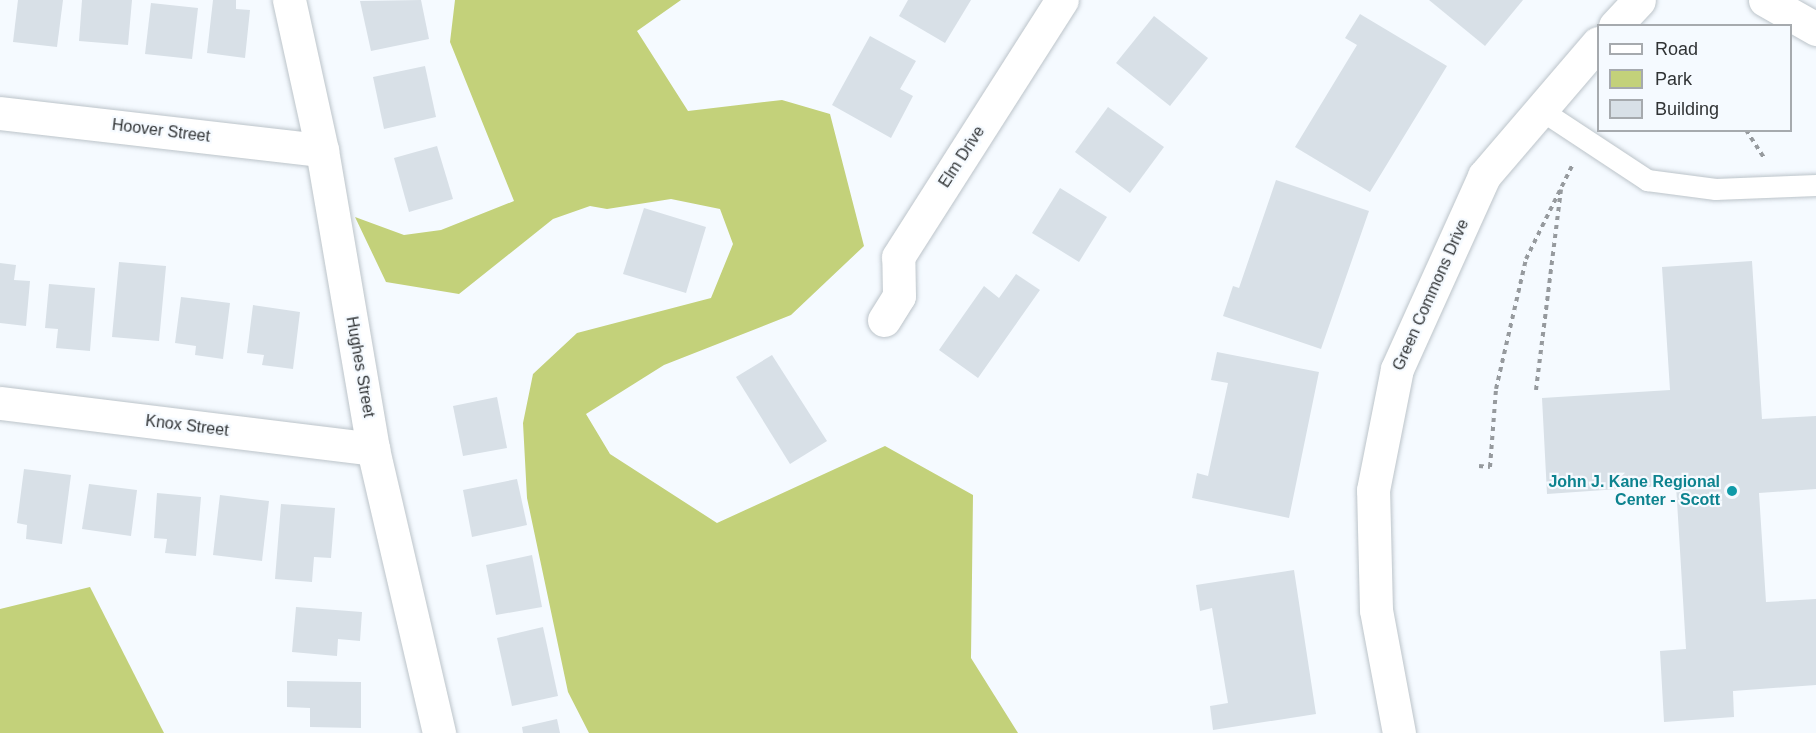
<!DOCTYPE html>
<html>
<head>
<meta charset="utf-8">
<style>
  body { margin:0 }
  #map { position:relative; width:1816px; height:733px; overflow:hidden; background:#f5faff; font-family:Helvetica,sans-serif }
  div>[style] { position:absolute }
  .green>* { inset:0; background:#c3d17a }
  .building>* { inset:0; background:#d8e0e7 }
  .path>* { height:4px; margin-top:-2px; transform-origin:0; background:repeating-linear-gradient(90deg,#969a9e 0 4.5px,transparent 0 9px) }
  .roads { filter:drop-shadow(0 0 2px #bcc4ca) drop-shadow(0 0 2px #bcc4ca) }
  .lane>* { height:21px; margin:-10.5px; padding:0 10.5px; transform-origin:10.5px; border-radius:10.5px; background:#fff }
  .street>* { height:33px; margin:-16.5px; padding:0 16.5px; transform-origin:16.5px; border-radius:16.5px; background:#fff }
  .secondary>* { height:33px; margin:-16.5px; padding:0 16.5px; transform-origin:16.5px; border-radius:16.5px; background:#fff }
  .dots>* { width:16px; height:16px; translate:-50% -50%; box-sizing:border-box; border:3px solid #f5faff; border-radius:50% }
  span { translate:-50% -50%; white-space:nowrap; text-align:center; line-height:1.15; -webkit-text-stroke:4.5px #f5faff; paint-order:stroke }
  .street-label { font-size:16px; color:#303335 }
  .culture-label { font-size:16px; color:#0d838f; font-weight:700 }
  .right { translate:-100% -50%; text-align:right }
  .legend { position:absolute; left:1597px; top:24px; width:195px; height:108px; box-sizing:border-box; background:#f5faff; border:2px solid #a6aaae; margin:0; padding:8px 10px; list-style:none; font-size:18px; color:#303335 }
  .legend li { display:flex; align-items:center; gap:12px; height:30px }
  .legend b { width:30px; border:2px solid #a6aaae }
</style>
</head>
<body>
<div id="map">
  <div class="green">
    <div style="clip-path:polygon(455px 0,681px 0,637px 31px,688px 111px,782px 100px,830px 114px,864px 246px,791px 315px,664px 365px,586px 414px,610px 454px,717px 523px,885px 446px,973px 495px,971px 658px,1018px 733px,589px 733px,568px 692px,527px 498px,523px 423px,533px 374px,577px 333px,711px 298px,733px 244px,720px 209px,671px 199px,607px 209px,590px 206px,553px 219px,459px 294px,386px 282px,355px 217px,404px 235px,441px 230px,514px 201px,450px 42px)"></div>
    <div style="clip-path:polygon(90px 587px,164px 733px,0 733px,0 609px)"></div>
  </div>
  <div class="building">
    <div style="clip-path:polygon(18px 0,63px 0,57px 47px,13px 42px)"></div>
    <div style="clip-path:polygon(82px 0,132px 0,128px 45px,79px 41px)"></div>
    <div style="clip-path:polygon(213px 0,236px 0,236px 9px,250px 10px,245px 58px,207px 53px)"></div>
    <div style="clip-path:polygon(421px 0,429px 39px,371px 51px,360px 1px)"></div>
    <div style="clip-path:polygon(908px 0,971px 0,945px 43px,899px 16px)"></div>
    <div style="clip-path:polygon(1429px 0,1523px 0,1485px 46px)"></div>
    <div style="clip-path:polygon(151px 3px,198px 8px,192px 59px,145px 54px)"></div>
    <div style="clip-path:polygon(1360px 14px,1447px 66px,1370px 192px,1295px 147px,1357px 45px,1345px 38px)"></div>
    <div style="clip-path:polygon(1154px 16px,1208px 58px,1170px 106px,1116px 63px)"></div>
    <div style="clip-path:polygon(870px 36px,916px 61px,900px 89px,913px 96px,891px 138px,832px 105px)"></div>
    <div style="clip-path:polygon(425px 66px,436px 117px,384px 129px,373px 77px)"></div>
    <div style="clip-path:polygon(1108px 107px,1164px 147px,1130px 193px,1075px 152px)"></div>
    <div style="clip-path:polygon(437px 146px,453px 199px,409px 212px,394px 158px)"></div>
    <div style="clip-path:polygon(1276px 180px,1369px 211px,1321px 349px,1223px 316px,1233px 286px,1239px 288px)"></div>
    <div style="clip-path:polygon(1060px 188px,1107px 217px,1079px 262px,1032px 233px)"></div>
    <div style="clip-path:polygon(644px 208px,706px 227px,686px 293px,623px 274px)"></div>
    <div style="clip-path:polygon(1752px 261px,1762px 419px,1816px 416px,1816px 489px,1759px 493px,1766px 602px,1816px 599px,1816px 685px,1733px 691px,1734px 717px,1664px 722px,1660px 651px,1686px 649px,1676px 485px,1547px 494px,1542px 398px,1670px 390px,1662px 267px)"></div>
    <div style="clip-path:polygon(119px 262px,166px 266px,159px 341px,112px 337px)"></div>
    <div style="clip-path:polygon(0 263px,16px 265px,14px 280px,30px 281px,26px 326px,0 323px)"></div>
    <div style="clip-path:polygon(1016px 274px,1040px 290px,978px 378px,939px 350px,984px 286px,999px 298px)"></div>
    <div style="clip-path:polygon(49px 284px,95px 288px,90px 351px,56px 348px,58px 329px,45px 328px)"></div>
    <div style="clip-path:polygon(181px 297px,230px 303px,223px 359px,195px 355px,196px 346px,175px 343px)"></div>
    <div style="clip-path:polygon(253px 305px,300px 312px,293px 369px,262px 365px,264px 355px,247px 353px)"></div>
    <div style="clip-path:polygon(1217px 352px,1319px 372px,1289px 518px,1192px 498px,1197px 473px,1208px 476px,1228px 383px,1211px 380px)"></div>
    <div style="clip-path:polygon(772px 355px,827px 441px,790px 464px,736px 377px)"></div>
    <div style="clip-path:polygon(497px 397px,507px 448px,463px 456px,453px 406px)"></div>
    <div style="clip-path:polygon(24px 469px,71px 475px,62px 544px,26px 539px,27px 525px,17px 523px)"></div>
    <div style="clip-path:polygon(517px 479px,527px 525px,472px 537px,463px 490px)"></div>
    <div style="clip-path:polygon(89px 484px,137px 490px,131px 536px,82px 529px)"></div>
    <div style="clip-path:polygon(157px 493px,201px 497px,196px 556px,165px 553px,167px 539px,154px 538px)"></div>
    <div style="clip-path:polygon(220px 495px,269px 501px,262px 561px,213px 555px)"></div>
    <div style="clip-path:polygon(281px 504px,335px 508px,331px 558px,314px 557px,312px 582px,275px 579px)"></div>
    <div style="clip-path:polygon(532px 555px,542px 607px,496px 615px,486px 565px)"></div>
    <div style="clip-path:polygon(1294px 570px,1316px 714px,1213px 730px,1210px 706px,1228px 703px,1212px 608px,1200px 611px,1196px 585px)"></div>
    <div style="clip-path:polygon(296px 607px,362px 612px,360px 641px,338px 639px,337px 656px,292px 652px)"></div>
    <div style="clip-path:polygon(543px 627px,558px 696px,512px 706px,497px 638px)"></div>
    <div style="clip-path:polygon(287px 681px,361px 682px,361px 728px,310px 727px,310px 708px,287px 707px)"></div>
    <div style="clip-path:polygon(557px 719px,560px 733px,523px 733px,522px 727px)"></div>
  </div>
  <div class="path">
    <div style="left:1746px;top:130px;width:33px;rotate:57deg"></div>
    <div style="left:1536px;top:390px;width:202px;rotate:-82.9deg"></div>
    <div style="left:1479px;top:466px;width:11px;rotate:5deg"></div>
    <div style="left:1490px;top:467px;width:78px;rotate:-85.6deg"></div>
    <div style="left:1496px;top:389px;width:133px;rotate:-77deg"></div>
    <div style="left:1526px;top:259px;width:106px;rotate:-63.7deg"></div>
  </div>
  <div class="roads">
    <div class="lane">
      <div style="left:1538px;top:108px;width:131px;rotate:33.4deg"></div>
      <div style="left:1647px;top:180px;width:69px;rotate:7.5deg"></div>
      <div style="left:1715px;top:189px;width:101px;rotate:-2.3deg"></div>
    </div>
    <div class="street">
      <div style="left:289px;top:0;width:154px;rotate:77.6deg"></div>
      <div style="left:322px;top:150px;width:303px;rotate:80.3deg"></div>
      <div style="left:373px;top:449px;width:292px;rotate:76.9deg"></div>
      <div style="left:1615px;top:26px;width:35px;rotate:-47deg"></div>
      <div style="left:0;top:113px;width:324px;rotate:6.6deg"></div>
      <div style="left:884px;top:320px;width:28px;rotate:-58deg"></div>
      <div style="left:899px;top:296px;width:39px;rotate:-91deg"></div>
      <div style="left:898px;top:257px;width:305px;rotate:-57.5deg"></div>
      <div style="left:0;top:403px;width:376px;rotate:7deg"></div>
      <div style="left:1399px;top:733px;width:125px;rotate:-100.6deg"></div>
      <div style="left:1376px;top:610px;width:120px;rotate:-91.4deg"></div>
      <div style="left:1373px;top:490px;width:123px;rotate:-78.8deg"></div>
      <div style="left:1397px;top:369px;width:212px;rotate:-65.7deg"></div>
      <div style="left:1484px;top:176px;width:175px;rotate:-49.4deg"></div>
    </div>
    <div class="secondary">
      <div style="left:1765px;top:0;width:59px;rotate:29.6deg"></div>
    </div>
  </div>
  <div class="dots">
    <div style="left:1732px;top:491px;background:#0f9aa8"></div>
  </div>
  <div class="street-label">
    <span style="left:161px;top:131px;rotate:7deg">Hoover Street</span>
    <span style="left:962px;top:157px;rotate:-57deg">Elm Drive</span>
    <span style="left:1431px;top:295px;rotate:-66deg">Green Commons Drive</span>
    <span style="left:360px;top:367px;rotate:80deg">Hughes Street</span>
    <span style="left:187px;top:426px;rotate:7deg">Knox Street</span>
  </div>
  <div class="culture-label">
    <span class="right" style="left:1720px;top:491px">John J. Kane Regional<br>Center - Scott</span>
  </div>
  <ul class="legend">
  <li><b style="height:8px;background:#fff"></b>Road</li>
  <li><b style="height:16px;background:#c3d17a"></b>Park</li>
  <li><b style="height:16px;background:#d8e0e7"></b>Building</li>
  </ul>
</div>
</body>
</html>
